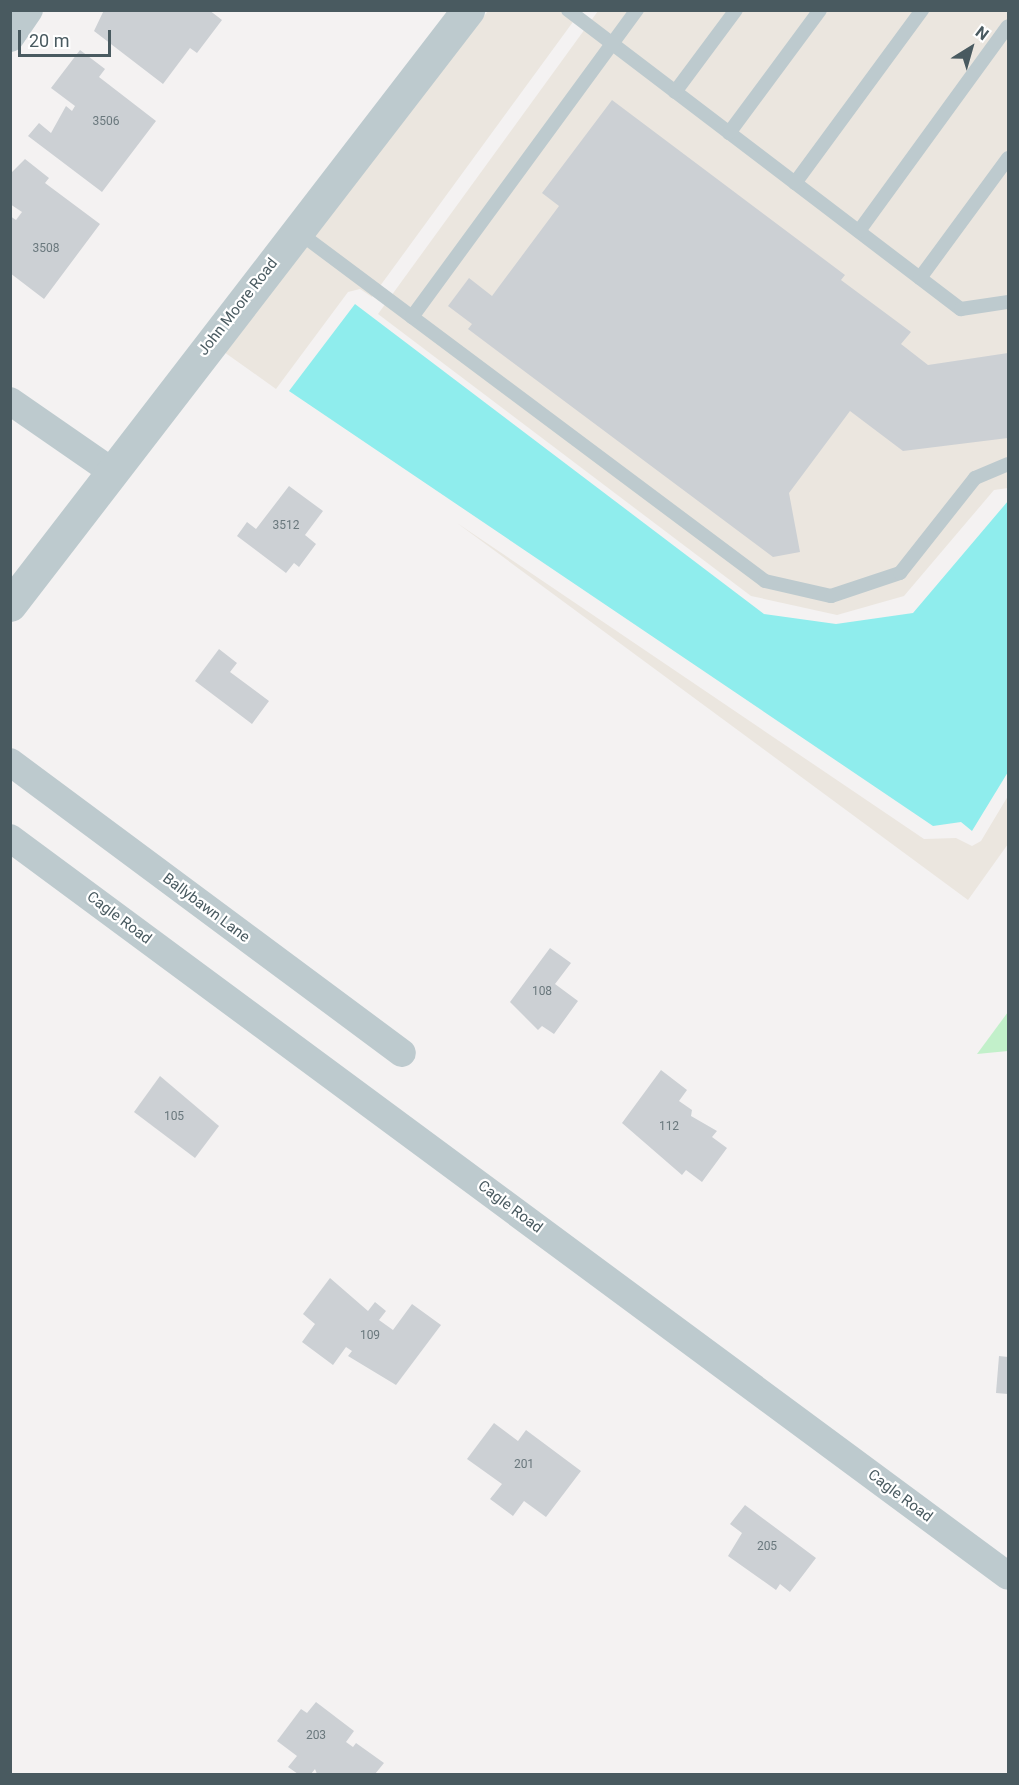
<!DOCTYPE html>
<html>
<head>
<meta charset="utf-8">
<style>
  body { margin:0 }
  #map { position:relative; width:1019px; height:1785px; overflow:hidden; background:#f4f2f2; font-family:Roboto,sans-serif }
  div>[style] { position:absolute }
  .commercial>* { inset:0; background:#ebe6df }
  .green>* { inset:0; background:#c2f0ca }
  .water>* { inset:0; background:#8feded }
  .building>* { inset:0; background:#ccd0d4 }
  .service>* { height:14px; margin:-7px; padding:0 7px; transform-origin:7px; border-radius:7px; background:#bdcace }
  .minor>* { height:28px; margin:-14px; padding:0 14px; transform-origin:14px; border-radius:14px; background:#bdcace }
  .tertiary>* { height:33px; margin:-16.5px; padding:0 16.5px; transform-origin:16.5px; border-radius:16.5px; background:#bdcace }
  span { translate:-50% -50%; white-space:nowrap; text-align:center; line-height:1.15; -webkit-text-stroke:4.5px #fff; paint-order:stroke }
  .number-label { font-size:12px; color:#6a787d }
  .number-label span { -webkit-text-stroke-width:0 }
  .street-label { font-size:15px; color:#495a60 }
  .frame { position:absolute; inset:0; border:12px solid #495a60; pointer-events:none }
  .north { position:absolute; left:941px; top:18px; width:60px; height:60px; -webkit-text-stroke:4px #fff; paint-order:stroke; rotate:37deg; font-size:16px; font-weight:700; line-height:24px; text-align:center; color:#495a60 }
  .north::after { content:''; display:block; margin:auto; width:21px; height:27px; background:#495a60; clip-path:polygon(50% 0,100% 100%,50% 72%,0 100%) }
  .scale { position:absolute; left:18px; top:30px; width:93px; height:27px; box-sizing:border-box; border:3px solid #495a60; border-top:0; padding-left:8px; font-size:18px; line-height:21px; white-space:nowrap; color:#495a60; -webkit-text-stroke:4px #fff; paint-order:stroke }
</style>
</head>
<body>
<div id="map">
  <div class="commercial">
    <div style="clip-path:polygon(573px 10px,578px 15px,372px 297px,360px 289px,348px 292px,276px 389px,224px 352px,488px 11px)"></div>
    <div style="clip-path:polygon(598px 11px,1008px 11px,1008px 488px,994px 490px,904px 596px,837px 615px,751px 596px,378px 314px)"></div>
    <div style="clip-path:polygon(457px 523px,924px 839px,956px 838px,972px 846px,981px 841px,1008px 796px,1008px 844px,968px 900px)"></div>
  </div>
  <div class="green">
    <div style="clip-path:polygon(1008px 1012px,1008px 1051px,977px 1054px)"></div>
  </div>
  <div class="water">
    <div style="clip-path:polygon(355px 304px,764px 614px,836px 624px,913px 613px,1008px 501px,1008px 772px,972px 831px,961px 822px,933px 826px,289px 391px)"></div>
  </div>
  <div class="building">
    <div style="clip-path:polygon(104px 10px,209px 10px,222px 20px,197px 53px,190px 48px,163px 84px,94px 31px)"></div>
    <div style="clip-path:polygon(80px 50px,105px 69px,99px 77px,156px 121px,102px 192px,28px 136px,39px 123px,51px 133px,66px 106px,72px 111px,75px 106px,51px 88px)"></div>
    <div style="clip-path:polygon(612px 100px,845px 275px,841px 280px,911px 332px,901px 344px,928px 365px,1008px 353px,1008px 438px,903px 451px,850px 411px,789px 493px,800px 552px,773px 557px,468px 329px,472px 324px,448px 306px,469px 278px,492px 296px,559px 206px,542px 193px)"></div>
    <div style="clip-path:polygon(25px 159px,49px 178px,45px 183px,100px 224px,44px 299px,10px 273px,10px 216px,16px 220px,22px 212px,10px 204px,10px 174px)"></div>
    <div style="clip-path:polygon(289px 486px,323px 511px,305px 535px,316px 544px,299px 567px,294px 563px,286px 573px,237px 536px,247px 522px,256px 529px)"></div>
    <div style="clip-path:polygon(219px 649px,237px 663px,230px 672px,269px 701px,252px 724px,195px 681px)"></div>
    <div style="clip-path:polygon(550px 948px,571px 963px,555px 984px,578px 1001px,554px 1034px,542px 1026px,538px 1030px,510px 1002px)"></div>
    <div style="clip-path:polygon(661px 1070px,687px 1090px,679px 1101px,692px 1110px,691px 1116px,717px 1131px,712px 1137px,727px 1148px,702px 1182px,686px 1170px,682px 1175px,622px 1123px)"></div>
    <div style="clip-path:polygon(160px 1076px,219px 1126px,195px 1158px,134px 1112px)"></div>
    <div style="clip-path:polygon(330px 1278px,368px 1311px,375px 1302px,386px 1311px,379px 1320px,393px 1330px,412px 1304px,441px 1325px,396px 1385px,348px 1356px,352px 1351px,346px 1347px,333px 1365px,302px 1342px,315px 1324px,303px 1314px)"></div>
    <div style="clip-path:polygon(999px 1356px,1008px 1357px,1008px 1394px,996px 1393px)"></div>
    <div style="clip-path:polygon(494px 1423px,518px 1441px,526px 1430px,581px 1471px,546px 1517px,524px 1501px,513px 1516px,490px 1499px,502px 1484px,467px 1459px)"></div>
    <div style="clip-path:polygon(745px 1505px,816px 1558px,790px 1592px,780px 1584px,776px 1590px,728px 1556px,742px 1533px,730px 1524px)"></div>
    <div style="clip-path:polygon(316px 1702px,354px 1731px,346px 1742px,353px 1747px,356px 1743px,384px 1763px,375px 1774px,317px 1774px,315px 1769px,311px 1774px,298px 1774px,288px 1767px,297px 1756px,277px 1741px,301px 1709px,307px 1713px)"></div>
  </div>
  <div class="service">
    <div style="left:568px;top:10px;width:494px;rotate:37.3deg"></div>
    <div style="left:961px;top:309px;width:48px;rotate:-8.5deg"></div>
    <div style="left:675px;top:92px;width:102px;rotate:-53.4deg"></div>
    <div style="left:729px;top:133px;width:153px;rotate:-53.5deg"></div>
    <div style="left:795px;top:183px;width:215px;rotate:-53.7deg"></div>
    <div style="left:297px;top:231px;width:584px;rotate:36.79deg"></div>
    <div style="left:765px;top:581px;width:68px;rotate:12.8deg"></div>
    <div style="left:831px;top:596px;width:73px;rotate:-18.4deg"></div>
    <div style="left:900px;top:573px;width:121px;rotate:-51.7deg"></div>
    <div style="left:975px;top:478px;width:36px;rotate:-23deg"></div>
    <div style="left:859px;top:231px;width:253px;rotate:-54deg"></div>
    <div style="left:920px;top:278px;width:149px;rotate:-53.7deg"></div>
    <div style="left:412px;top:317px;width:381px;rotate:-53.8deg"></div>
  </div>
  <div class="minor">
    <div style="left:10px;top:38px;width:34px;rotate:-56deg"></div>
    <div style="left:10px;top:401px;width:123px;rotate:34.7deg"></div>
    <div style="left:10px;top:762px;width:488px;rotate:36.6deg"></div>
    <div style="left:10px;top:838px;width:1241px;rotate:36.48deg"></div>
  </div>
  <div class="tertiary">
    <div style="left:10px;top:605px;width:751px;rotate:-52.41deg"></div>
  </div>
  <div class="number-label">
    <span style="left:106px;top:122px">3506</span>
    <span style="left:46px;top:249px">3508</span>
    <span style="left:286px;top:526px">3512</span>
    <span style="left:542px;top:992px">108</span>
    <span style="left:174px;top:1117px">105</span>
    <span style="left:669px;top:1127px">112</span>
    <span style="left:370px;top:1336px">109</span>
    <span style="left:524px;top:1465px">201</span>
    <span style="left:767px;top:1547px">205</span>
    <span style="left:316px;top:1736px">203</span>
  </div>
  <div class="street-label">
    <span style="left:238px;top:307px;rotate:-52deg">John Moore Road</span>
    <span style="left:206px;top:908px;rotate:37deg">Ballybawn Lane</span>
    <span style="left:119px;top:918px;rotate:37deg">Cagle Road</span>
    <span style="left:510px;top:1207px;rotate:37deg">Cagle Road</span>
    <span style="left:900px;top:1496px;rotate:37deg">Cagle Road</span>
  </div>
  <div class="frame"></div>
  <div class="north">N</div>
  <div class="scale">20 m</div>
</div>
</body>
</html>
